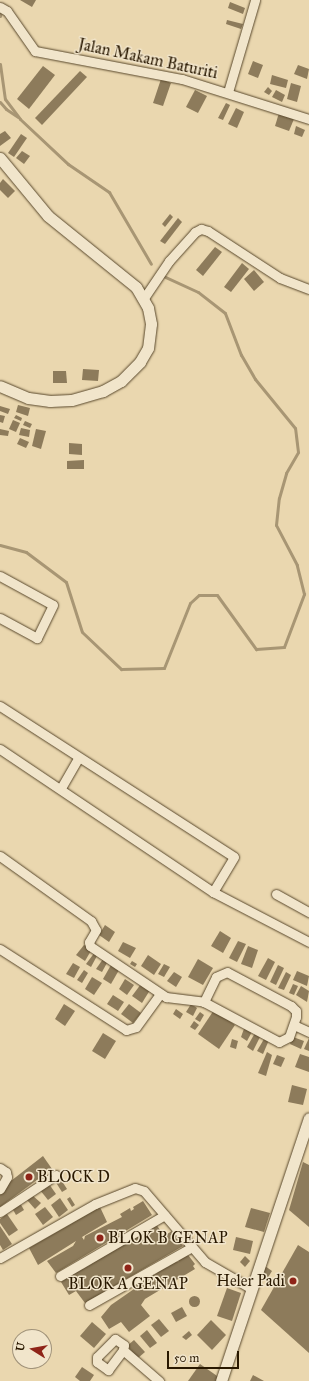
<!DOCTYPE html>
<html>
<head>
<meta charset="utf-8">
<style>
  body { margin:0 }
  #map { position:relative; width:309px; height:1381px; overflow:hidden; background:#ead7af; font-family:"IM FELL Great Primer",serif }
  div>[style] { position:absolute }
  .stream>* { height:3px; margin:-1.5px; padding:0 1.5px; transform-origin:1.5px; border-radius:1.5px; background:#a89674 }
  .building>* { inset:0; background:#8d7b5b }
  .round { border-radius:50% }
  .roads { filter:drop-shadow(0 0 1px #59482c) drop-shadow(0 0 1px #59482c) }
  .minor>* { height:9px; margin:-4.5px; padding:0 4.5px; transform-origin:4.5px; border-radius:4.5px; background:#f1e5cb }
  .tertiary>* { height:11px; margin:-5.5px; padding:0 5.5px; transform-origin:5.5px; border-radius:5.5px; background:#f1e5cb }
  .dots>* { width:11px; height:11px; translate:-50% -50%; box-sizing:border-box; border:2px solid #f1e5cb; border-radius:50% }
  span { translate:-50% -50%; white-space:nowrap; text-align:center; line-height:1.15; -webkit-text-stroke:3px #f1e5cb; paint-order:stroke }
  .street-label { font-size:16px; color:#291800 }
  .poi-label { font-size:16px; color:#291800 }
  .left { translate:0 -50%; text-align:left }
  .right { translate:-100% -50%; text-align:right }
  .north { position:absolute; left:12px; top:1329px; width:40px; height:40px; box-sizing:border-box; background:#f1e5cb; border:1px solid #a1937a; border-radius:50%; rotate:281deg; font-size:11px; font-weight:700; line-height:16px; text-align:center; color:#291800 }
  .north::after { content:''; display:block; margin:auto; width:14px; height:18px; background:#8f2418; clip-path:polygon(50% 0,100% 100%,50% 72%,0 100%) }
  .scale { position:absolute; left:167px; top:1351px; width:72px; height:18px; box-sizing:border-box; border:2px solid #291800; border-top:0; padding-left:5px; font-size:12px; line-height:14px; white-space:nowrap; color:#291800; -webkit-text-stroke:3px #f1e5cb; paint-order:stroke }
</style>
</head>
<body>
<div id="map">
  <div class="stream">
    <div style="left:0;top:16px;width:6px;rotate:-81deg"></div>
    <div style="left:0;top:64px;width:35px;rotate:82deg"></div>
    <div style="left:5px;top:99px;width:25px;rotate:53deg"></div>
    <div style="left:20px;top:119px;width:66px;rotate:43.2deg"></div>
    <div style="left:68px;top:164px;width:50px;rotate:34.3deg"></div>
    <div style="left:109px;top:192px;width:83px;rotate:59.7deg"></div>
    <div style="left:0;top:102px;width:9px;rotate:49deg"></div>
    <div style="left:6px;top:109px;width:14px;rotate:34deg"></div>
    <div style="left:0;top:545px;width:27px;rotate:15deg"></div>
    <div style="left:26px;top:552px;width:50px;rotate:36.9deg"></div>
    <div style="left:66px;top:582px;width:52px;rotate:72.3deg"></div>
    <div style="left:82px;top:632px;width:54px;rotate:43.5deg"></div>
    <div style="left:121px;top:669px;width:43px;rotate:-1.3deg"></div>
    <div style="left:164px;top:668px;width:70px;rotate:-68.2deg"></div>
    <div style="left:190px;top:603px;width:12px;rotate:-42deg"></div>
    <div style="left:199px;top:595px;width:18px"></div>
    <div style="left:217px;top:595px;width:67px;rotate:54.2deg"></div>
    <div style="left:256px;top:649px;width:28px;rotate:-4deg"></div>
    <div style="left:284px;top:647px;width:57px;rotate:-69.3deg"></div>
    <div style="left:304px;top:594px;width:30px;rotate:-104deg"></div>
    <div style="left:297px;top:565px;width:45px;rotate:-117.7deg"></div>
    <div style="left:276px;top:525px;width:27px;rotate:-84deg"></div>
    <div style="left:279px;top:498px;width:26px;rotate:-74deg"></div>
    <div style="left:286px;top:473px;width:24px;rotate:-60deg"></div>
    <div style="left:298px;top:452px;width:24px;rotate:-97deg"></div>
    <div style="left:295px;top:428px;width:63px;rotate:-129.2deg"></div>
    <div style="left:255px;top:379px;width:28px;rotate:-120deg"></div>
    <div style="left:241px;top:355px;width:45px;rotate:-110.9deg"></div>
    <div style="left:225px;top:313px;width:34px;rotate:-142deg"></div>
    <div style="left:198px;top:292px;width:41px;rotate:-155.3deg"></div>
  </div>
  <div class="building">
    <div style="clip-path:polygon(20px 0,36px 0,32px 7px)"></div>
    <div style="clip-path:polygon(230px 2px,245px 8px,243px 14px,228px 8px)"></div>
    <div style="clip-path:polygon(227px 20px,243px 24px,241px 29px,226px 24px)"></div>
    <div style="clip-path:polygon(253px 61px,263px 65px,258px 78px,248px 74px)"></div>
    <div style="clip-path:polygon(298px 65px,309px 69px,307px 79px,294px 74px)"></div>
    <div style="clip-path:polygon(43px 66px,55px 75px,29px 109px,17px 99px)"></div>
    <div style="clip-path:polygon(80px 71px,87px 77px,42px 125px,35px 118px)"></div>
    <div style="clip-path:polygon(272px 75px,288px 80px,286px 88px,270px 84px)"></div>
    <div style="clip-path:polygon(161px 79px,171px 83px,163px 106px,153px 103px)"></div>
    <div style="clip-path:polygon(291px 83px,301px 86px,297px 102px,287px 99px)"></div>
    <div style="clip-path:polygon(268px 87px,272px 91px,269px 95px,264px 92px)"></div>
    <div style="clip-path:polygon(195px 90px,207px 96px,198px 113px,186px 107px)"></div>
    <div style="clip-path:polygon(276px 90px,285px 95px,282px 102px,272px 97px)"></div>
    <div style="clip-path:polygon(226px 103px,230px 105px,223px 120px,218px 118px)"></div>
    <div style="clip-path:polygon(236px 108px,244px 112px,237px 128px,228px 124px)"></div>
    <div style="clip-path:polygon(279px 113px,294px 119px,289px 131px,275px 126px)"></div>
    <div style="clip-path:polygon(296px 126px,305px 130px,302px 137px,294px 134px)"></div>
    <div style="clip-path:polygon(5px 131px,11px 138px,0 146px,0 134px)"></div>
    <div style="clip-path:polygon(21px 134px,27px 138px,14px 157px,8px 153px)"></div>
    <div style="clip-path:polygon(22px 151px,30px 156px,24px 164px,16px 158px)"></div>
    <div style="clip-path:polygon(3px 179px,15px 191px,8px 198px,0 190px,0 183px)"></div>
    <div style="clip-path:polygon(170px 214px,173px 217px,165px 227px,162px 224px)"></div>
    <div style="clip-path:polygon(178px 218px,182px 222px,165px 244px,160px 241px)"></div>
    <div style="clip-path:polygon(215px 247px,222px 252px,203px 276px,196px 270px)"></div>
    <div style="clip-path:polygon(242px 263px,249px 269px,231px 292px,224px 287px)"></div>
    <div style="clip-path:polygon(254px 270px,264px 282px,254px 291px,244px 279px)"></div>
    <div style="clip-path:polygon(83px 369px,99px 370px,98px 381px,82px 380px)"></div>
    <div style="clip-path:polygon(53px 371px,66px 371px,67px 383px,53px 383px)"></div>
    <div style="clip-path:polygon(18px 405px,30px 408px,28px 416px,16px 412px)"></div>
    <div style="clip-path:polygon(0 406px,10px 409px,8px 414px,0 411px)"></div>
    <div style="clip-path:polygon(0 415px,5px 416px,3px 423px,0 422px)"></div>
    <div style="clip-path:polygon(16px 415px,22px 418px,21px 421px,14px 418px)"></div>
    <div style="clip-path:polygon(13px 420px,20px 423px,16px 432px,9px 429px)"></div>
    <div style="clip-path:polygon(25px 421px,32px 424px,30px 428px,23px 425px)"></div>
    <div style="clip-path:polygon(21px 428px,30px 430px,29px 437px,19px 435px)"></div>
    <div style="clip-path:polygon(0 429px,9px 431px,8px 436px,0 435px)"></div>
    <div style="clip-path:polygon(36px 429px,46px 431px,41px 449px,32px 446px)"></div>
    <div style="clip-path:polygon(20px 438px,29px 442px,26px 448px,17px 444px)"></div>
    <div style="clip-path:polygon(69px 443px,82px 444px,82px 455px,69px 454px)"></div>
    <div style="clip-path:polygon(84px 460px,84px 469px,67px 469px,67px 461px)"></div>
    <div style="clip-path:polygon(105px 925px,115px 932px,109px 942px,99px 935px)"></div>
    <div style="clip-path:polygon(220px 931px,231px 938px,223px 953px,211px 946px)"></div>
    <div style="clip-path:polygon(238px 941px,246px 944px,237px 962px,229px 958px)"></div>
    <div style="clip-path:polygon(123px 942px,136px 948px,130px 958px,118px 951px)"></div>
    <div style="clip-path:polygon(84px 945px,92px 949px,85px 961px,76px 955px)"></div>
    <div style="clip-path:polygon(248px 946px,258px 950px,252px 968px,241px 964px)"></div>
    <div style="clip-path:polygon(95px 952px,98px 954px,91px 967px,86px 964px)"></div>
    <div style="clip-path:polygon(148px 955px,161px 964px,154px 975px,141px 966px)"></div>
    <div style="clip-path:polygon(268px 958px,275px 962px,266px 980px,258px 976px)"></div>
    <div style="clip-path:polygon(103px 959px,108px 961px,102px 972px,96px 969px)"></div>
    <div style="clip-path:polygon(198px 959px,213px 968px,203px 985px,188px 977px)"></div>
    <div style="clip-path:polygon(132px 961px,137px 964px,135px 967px,130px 964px)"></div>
    <div style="clip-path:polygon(73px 963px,80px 967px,74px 978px,66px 974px)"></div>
    <div style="clip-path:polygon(164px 964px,170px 967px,164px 977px,158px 974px)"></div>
    <div style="clip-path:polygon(111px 965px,119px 970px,111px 984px,103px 979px)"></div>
    <div style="clip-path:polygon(278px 965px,284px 968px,276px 985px,270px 982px)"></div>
    <div style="clip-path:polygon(84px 970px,88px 973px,82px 983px,77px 980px)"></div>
    <div style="clip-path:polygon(297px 971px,309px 976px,307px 986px,293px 980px)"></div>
    <div style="clip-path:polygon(174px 972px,182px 977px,176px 987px,167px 981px)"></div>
    <div style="clip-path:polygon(286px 972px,291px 975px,284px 990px,278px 988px)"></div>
    <div style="clip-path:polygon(92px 977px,102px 983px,94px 995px,85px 989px)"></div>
    <div style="clip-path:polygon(125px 979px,134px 985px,127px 995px,119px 989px)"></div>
    <div style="clip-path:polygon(141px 984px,150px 990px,142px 1003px,132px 996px)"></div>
    <div style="clip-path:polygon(293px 984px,298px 986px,294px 995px,289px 993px)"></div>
    <div style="clip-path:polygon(301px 986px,309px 991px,307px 1002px,296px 995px)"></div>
    <div style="clip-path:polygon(113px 995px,124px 1002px,118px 1011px,107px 1004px)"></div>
    <div style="clip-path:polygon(64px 1004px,75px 1011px,65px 1026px,55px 1019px)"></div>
    <div style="clip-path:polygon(129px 1004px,141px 1013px,133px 1023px,121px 1014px)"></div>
    <div style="clip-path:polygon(191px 1004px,197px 1008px,193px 1016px,186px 1012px)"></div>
    <div style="clip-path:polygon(176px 1009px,183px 1014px,180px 1019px,173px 1014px)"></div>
    <div style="clip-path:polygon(214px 1010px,235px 1025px,219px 1049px,198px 1034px)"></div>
    <div style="clip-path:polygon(200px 1012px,204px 1015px,200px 1022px,195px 1019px)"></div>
    <div style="clip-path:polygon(194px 1021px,199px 1025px,195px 1030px,190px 1027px)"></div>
    <div style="clip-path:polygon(245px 1026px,253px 1030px,247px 1041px,241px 1037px)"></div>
    <div style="clip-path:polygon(103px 1033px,116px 1041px,105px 1059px,92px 1051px)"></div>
    <div style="clip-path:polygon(255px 1033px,261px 1035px,253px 1051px,247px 1047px)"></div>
    <div style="clip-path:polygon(293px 1037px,304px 1041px,301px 1049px,290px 1044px)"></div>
    <div style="clip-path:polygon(309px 1038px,309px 1051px,304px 1049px)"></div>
    <div style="clip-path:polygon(232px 1039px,238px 1041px,236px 1049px,230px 1047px)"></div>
    <div style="clip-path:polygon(264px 1039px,269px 1040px,263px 1054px,257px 1051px)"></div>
    <div style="clip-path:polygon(267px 1052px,272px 1055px,266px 1076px,258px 1073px)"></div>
    <div style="clip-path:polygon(300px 1054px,309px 1057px,309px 1072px,295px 1067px)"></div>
    <div style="clip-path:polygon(277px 1055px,285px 1058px,281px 1067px,273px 1064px)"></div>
    <div style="clip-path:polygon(292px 1085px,307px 1089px,303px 1105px,288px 1102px)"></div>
    <div style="clip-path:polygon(43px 1156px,52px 1169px,0 1207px,0 1194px,7px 1184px)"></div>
    <div style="clip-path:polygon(303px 1162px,309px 1165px,309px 1227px,289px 1210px)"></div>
    <div style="clip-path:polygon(60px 1178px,67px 1189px,62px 1192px,55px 1181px)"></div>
    <div style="clip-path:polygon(49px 1184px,56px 1194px,48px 1200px,40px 1190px)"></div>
    <div style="clip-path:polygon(32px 1195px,41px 1203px,35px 1209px,27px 1200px)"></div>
    <div style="clip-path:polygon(70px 1197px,75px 1205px,72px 1207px,67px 1199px)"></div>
    <div style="clip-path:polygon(60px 1198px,68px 1210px,59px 1217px,51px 1205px)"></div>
    <div style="clip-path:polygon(143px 1201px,152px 1215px,56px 1273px,47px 1261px,73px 1246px,76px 1241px,38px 1265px,29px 1248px,100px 1207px,107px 1222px,82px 1237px,84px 1240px,85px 1236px,122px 1217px,120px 1214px,130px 1208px,131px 1211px,134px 1209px,133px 1207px)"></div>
    <div style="clip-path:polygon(20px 1203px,24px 1210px,16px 1215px,12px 1208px)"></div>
    <div style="clip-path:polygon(45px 1207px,53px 1217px,43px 1225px,35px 1214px)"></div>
    <div style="clip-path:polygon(251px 1208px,270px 1213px,264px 1232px,245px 1227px)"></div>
    <div style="clip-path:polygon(7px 1214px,18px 1230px,9px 1236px,0 1223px,0 1219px)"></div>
    <div style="clip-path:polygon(156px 1224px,164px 1236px,172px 1231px,183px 1246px,85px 1303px,76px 1291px,69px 1295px,61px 1282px,82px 1267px,83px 1269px)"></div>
    <div style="clip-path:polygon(0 1226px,12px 1244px,3px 1250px,0 1245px)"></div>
    <div style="clip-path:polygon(236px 1237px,253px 1241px,250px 1254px,233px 1250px)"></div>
    <div style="clip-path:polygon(298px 1245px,309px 1252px,309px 1353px,261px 1310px)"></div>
    <div style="clip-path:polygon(185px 1251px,195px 1264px,193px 1266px,195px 1269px,145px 1299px,141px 1305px,150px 1316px,129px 1332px,121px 1322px,109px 1329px,101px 1317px,111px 1305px,134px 1289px,139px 1282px,150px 1277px,148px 1273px,152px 1271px,154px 1275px,157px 1273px,155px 1270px,165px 1264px,168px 1267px,175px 1259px,177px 1262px,179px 1261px,176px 1257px)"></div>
    <div style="clip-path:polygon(245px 1256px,250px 1261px,245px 1267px,240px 1262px)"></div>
    <div style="clip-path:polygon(265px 1266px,272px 1271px,267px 1279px,260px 1274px)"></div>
    <div style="clip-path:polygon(227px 1288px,241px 1293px,232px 1321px,217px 1316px)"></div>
    <div class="round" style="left:188.5px;top:1295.5px;width:11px;height:11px"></div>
    <div style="clip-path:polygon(182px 1307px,187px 1316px,176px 1322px,171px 1313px)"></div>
    <div style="clip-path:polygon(159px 1319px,169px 1331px,161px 1337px,151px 1325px)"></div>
    <div style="clip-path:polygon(211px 1320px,226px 1335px,212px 1350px,197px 1335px)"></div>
    <div style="clip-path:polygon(92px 1322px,106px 1334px,94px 1348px,80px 1336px)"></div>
    <div style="clip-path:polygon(147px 1330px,157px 1343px,150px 1348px,140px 1336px)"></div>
    <div style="clip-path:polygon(189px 1331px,192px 1335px,186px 1340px,182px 1337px)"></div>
    <div style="clip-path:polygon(134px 1340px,145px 1352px,138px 1358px,127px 1346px)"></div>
    <div style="clip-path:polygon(200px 1364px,220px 1378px,218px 1381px,188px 1381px)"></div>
    <div style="clip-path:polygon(82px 1367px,94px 1375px,90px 1381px,80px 1381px,75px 1377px)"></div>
    <div style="clip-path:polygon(253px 1375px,264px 1381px,250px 1381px)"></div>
  </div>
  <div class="roads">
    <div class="minor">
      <div style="left:0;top:7px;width:8px;rotate:30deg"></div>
      <div style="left:7px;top:11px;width:49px;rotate:55deg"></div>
      <div style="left:35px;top:51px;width:150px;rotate:10.8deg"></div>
      <div style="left:182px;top:79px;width:133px;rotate:17.5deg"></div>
      <div style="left:228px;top:92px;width:96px;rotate:-73.6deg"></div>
      <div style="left:144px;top:298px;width:45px;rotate:-56deg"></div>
      <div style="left:169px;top:261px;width:39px;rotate:-48deg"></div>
      <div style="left:195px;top:232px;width:7px;rotate:-27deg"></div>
      <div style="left:201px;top:229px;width:7px;rotate:16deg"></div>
      <div style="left:208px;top:231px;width:86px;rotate:33.1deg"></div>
      <div style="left:280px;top:278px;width:31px;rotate:21deg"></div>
      <div style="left:0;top:576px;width:60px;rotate:28.7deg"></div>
      <div style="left:53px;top:605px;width:37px;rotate:116deg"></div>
      <div style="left:37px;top:638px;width:42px;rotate:-151.6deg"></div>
      <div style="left:0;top:706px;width:278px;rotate:32.8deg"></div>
      <div style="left:234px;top:857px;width:41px;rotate:121deg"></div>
      <div style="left:0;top:749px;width:257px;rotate:33.9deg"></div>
      <div style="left:213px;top:892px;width:108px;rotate:27.5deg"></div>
      <div style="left:61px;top:788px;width:34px;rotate:-60deg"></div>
      <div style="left:0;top:856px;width:112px;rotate:35.5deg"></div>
      <div style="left:91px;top:921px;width:10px;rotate:61deg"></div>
      <div style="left:96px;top:930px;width:14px;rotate:120deg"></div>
      <div style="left:89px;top:942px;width:4px;rotate:76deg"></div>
      <div style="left:90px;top:946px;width:92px;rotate:33.9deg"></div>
      <div style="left:166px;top:997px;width:38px;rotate:7deg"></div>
      <div style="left:204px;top:1002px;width:85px;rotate:28.1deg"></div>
      <div style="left:279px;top:1042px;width:11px;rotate:-27deg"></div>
      <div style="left:289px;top:1037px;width:21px;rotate:-71deg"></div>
      <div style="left:296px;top:1017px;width:6px;rotate:-90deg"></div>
      <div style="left:296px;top:1011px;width:7px;rotate:-135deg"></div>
      <div style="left:291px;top:1006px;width:72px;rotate:-152deg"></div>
      <div style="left:227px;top:972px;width:12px;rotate:156deg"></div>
      <div style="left:216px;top:977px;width:28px;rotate:116deg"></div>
      <div style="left:276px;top:894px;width:38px;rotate:29deg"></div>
      <div style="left:0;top:949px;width:150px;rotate:32.7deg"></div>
      <div style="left:126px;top:1030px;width:10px;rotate:-17deg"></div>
      <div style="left:136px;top:1027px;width:41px;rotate:-54deg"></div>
      <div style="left:294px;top:1025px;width:17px;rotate:25deg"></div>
      <div style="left:0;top:1168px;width:7px;rotate:34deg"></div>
      <div style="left:6px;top:1172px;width:5px;rotate:79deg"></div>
      <div style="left:7px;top:1177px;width:14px;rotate:120deg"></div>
      <div style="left:0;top:1212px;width:67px;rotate:-33.5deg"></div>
      <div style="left:0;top:1258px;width:109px;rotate:-29.6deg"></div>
      <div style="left:95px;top:1204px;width:43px;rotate:-21.8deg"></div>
      <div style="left:135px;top:1188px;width:9px;rotate:18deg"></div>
      <div style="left:144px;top:1191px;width:94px;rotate:49.3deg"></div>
      <div style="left:205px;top:1262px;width:54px;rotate:29.9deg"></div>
      <div style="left:60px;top:1276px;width:121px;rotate:-30.2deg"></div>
      <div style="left:89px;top:1305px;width:118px;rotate:-29.4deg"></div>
      <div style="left:123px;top:1350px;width:5px;rotate:-79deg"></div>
      <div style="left:124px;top:1345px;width:11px;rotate:-146deg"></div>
      <div style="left:115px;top:1339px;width:25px;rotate:135deg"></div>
      <div style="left:97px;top:1357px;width:5px;rotate:90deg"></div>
      <div style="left:97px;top:1362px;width:14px;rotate:36deg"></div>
      <div style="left:108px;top:1370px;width:25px;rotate:-53deg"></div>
      <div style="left:123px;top:1350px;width:48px;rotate:40.7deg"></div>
    </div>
    <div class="tertiary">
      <div style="left:0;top:158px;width:75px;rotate:50.4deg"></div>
      <div style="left:48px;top:216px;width:113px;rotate:38.9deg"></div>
      <div style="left:136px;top:287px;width:24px;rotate:60deg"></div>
      <div style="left:148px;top:308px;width:16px;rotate:79deg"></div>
      <div style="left:151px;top:324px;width:24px;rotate:97deg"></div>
      <div style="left:148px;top:348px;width:16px;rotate:120deg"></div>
      <div style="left:140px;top:362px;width:27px;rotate:135deg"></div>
      <div style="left:121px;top:381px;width:21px;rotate:151deg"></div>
      <div style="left:103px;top:391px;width:33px;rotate:164deg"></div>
      <div style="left:71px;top:400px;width:21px;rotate:177deg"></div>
      <div style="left:50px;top:401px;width:22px;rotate:-172deg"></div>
      <div style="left:28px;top:398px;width:30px;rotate:-157deg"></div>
      <div style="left:221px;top:1381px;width:277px;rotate:-71.5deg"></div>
    </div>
  </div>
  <div class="dots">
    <div style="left:29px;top:1177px;background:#8f2418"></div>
    <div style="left:100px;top:1238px;background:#8f2418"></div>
    <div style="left:128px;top:1268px;background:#8f2418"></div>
    <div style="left:293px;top:1281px;background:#8f2418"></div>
  </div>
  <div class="street-label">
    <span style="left:148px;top:59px;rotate:12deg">Jalan Makam Baturiti</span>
  </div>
  <div class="poi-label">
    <span class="left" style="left:37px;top:1177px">BLOCK D</span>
    <span class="left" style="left:108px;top:1238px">BLOK B GENAP</span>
    <span class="right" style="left:285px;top:1281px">Heler Padi</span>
    <span style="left:128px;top:1284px">BLOK A GENAP</span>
  </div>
  <div class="north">U</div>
  <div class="scale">50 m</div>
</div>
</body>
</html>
